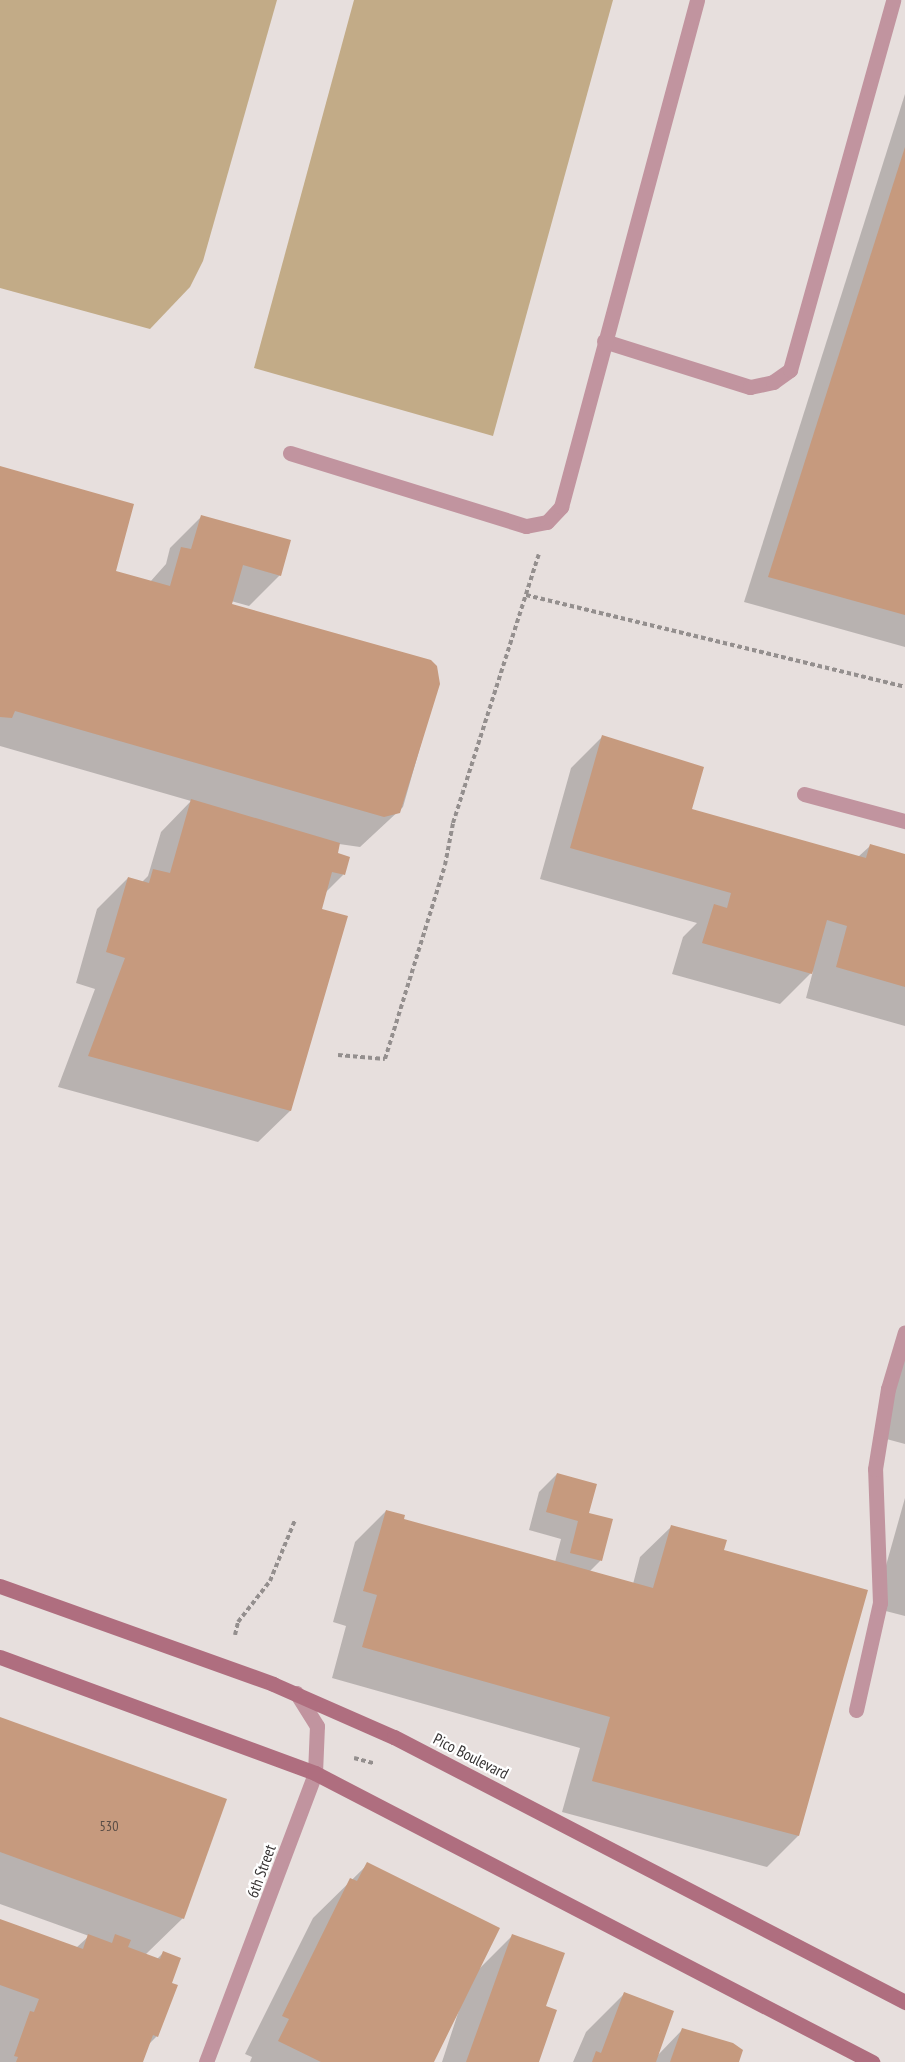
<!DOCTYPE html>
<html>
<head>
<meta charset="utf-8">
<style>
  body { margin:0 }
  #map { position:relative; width:905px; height:2062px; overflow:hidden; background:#e7dfdd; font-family:"PT Sans Narrow",sans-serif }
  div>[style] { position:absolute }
  .green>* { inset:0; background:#c2ab87 }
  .shadow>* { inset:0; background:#0003 }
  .building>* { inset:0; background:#c69a7e }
  .path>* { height:4px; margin-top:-2px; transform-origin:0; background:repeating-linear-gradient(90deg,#948f8e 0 4.5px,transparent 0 7.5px) }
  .service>* { height:15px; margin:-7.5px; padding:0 7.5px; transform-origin:7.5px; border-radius:7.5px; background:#c1949f }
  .minor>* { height:15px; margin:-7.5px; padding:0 7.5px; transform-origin:7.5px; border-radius:7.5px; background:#c1949f }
  .secondary>* { height:15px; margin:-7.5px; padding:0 7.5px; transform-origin:7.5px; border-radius:7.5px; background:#af6e7f }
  span { translate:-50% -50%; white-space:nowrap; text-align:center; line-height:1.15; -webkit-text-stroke:4.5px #fff; paint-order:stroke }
  .number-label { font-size:14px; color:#5a4d46 }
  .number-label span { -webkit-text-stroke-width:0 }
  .street-label { font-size:16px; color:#363333 }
</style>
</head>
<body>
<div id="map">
  <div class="green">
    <div style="clip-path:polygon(0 0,277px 0,203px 261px,190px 287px,150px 329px,0 288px)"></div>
    <div style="clip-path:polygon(354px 0,613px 0,493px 436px,254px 368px)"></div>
  </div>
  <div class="shadow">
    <div style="clip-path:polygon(905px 94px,905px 647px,744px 602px)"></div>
    <div style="clip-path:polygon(0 468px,114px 572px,150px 582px,166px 564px,170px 548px,201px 517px,280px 575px,249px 606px,231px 601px,230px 605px,438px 684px,403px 807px,360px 847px,339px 844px,336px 854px,343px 875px,325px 893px,320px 910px,346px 917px,290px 1111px,258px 1142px,58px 1087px,95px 989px,76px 983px,97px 909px,128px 878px,142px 882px,148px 876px,161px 832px,191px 801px,0 746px)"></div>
    <div style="clip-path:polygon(602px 737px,690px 810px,858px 857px,870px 846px,905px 855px,905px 1026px,806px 998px,813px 971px,780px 1004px,672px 974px,683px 937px,697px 923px,540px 879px,571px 768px)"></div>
    <div style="clip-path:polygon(905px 1346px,905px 1444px,879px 1437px)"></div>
    <div style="clip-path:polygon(557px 1474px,587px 1514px,611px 1520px,600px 1561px,589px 1572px,633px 1584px,640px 1557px,672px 1526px,723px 1551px,798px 1836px,767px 1867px,562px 1812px,580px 1748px,332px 1678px,346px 1626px,333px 1622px,355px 1542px,386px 1511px,402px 1520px,555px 1562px,561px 1539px,529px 1530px,539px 1492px)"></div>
    <div style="clip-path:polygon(905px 1498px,905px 1616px,874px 1608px)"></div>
    <div style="clip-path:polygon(0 1719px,183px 1918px,145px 1955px,157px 1959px,163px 1953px,170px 1984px,157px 2036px,148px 2045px,142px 2062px,0 2062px,0 1921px,76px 1948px,89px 1936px,0 1904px)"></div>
    <div style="clip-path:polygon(368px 1864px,479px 1969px,512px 1936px,544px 2007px,537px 2062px,442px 2062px,461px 2004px,432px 2062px,250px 2062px,252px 2057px,245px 2054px,313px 1918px)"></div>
    <div style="clip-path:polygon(624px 1994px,657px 2056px,683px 2029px,737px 2062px,573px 2062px,586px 2032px)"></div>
  </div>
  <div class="building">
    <div style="clip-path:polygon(905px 147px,905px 615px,768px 577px)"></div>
    <div style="clip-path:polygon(0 466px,134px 504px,116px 571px,170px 586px,181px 547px,191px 549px,201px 515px,291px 540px,281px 576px,243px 565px,232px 604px,431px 660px,437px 666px,440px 684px,400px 813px,384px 817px,15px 711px,12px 718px,0 717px)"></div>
    <div style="clip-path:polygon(602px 735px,704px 767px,692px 809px,866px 858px,870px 844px,905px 854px,905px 987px,836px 967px,847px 926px,827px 920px,812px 974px,702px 943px,714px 904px,727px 908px,731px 893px,570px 848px)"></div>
    <div style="clip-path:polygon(191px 799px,340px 843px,338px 853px,350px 857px,345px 875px,332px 872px,322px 909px,348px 916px,291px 1111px,88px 1056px,125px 958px,106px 952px,128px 877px,149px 883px,153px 869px,170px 873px)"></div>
    <div style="clip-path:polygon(557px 1473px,597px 1484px,589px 1513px,613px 1519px,602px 1561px,570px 1553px,578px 1521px,546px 1512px)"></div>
    <div style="clip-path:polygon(386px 1510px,405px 1515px,404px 1519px,653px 1588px,671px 1525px,727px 1540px,724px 1550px,868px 1590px,799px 1836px,592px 1781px,610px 1717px,362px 1647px,377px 1595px,363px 1591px)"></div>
    <div style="clip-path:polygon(0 1717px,227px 1799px,184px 1919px,0 1852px)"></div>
    <div style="clip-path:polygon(367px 1862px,500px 1928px,434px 2062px,321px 2062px,278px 2041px,289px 2019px,282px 2016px,350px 1878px,357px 1881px)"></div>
    <div style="clip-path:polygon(0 1919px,83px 1949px,88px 1934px,112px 1943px,115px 1934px,131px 1940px,128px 1947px,160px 1959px,163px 1951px,181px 1958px,172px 1983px,178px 1985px,158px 2037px,153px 2035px,143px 2062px,16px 2062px,18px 2057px,14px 2056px,30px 2011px,34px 2012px,39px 1999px,0 1985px)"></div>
    <div style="clip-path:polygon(512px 1934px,565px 1953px,546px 2006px,557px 2010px,539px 2062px,466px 2062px)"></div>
    <div style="clip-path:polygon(624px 1992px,674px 2011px,656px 2062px,592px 2062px,596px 2051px,601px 2053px)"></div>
    <div style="clip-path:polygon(682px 2028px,733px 2043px,743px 2050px,739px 2062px,670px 2062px)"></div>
  </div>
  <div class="path">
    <div style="left:526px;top:595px;width:390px;rotate:13.6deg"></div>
    <div style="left:338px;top:1055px;width:47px;rotate:4.9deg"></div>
    <div style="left:385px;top:1059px;width:203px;rotate:-72.8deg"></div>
    <div style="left:445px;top:865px;width:43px;rotate:-79.2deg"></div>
    <div style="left:453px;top:823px;width:282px;rotate:-72.3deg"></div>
    <div style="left:235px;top:1635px;width:13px;rotate:-77deg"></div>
    <div style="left:238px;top:1622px;width:52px;rotate:-52deg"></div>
    <div style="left:270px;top:1581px;width:66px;rotate:-67.7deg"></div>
    <div style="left:354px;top:1758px;width:20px;rotate:15deg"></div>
  </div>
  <div class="service">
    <div style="left:604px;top:341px;width:153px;rotate:17.5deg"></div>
    <div style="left:750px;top:387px;width:24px;rotate:-12deg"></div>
    <div style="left:773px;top:382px;width:21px;rotate:-35deg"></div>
    <div style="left:790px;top:370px;width:384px;rotate:-74.4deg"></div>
    <div style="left:290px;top:453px;width:247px;rotate:17.2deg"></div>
    <div style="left:526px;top:526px;width:21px;rotate:-11deg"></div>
    <div style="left:547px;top:522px;width:21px;rotate:-47deg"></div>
    <div style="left:561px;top:507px;width:525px;rotate:-74.98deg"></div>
    <div style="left:804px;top:794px;width:105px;rotate:15deg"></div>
    <div style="left:856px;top:1710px;width:110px;rotate:-77.4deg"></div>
    <div style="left:880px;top:1603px;width:134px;rotate:-92.1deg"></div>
    <div style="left:875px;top:1469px;width:81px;rotate:-80.8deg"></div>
    <div style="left:888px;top:1389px;width:59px;rotate:-73.4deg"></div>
  </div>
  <div class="minor">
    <div style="left:206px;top:2062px;width:309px;rotate:-69.3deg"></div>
    <div style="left:315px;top:1773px;width:47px;rotate:-87.6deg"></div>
    <div style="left:317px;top:1726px;width:39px;rotate:-122deg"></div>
  </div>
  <div class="secondary">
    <div style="left:0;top:1586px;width:290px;rotate:19.7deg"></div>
    <div style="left:273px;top:1684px;width:132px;rotate:23.7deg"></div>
    <div style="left:394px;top:1737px;width:576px;rotate:27.41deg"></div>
    <div style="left:0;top:1657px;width:336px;rotate:20.2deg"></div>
    <div style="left:315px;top:1773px;width:628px;rotate:27.42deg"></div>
  </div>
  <div class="number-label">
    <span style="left:109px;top:1826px">530</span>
  </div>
  <div class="street-label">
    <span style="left:471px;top:1756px;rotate:27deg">Pico Boulevard</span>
    <span style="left:261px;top:1871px;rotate:-70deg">6th Street</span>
  </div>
</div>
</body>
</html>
